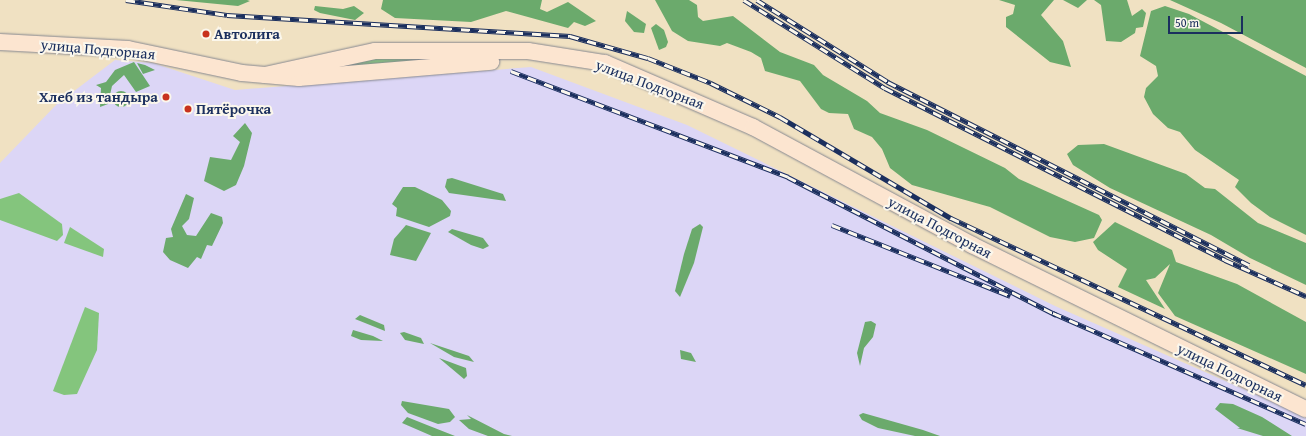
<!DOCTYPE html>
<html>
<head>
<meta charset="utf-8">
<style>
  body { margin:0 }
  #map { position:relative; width:1306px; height:436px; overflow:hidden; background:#f0e1c2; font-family:"Gentium Book Plus",serif }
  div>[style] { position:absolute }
  .built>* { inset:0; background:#dcd6f6 }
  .green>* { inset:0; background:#84c57d }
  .forest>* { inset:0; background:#6baa6c }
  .round { border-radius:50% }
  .roads { filter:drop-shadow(0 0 1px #868890) drop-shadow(0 0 1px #868890) }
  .secondary>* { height:16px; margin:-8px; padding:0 8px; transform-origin:8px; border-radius:8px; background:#fce5d0 }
  .rail>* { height:4.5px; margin-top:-2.25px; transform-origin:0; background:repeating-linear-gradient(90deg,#fbf7ec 0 9px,#1b2f5e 0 18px); box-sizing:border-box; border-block:1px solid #1b2f5e }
  .dots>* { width:11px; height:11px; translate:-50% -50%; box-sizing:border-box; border:2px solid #fbf7ec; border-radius:50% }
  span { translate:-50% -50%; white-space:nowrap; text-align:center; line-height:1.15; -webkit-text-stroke:4px #fbf7ec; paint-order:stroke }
  .poi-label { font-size:15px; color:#1b2f5e; font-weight:700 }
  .left { translate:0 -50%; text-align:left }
  .right { translate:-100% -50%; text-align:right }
  .street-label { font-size:15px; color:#1b2f5e }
  .scale { position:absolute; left:1168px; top:16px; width:75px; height:18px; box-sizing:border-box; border:2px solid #1b2f5e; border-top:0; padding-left:5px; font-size:12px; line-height:14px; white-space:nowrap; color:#1b2f5e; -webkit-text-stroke:3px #fbf7ec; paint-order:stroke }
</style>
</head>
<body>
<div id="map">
  <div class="built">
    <div style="clip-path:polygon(115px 60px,153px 63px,235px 90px,531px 67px,687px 125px,1055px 306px,1280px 405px,1306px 418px,1306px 436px,0 436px,0 163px,57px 104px)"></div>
  </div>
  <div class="green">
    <div style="clip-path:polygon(383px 55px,456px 59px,296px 73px)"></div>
    <div style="clip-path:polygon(19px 193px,62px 224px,63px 235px,57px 241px,0 220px,0 199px)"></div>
    <div style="clip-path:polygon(70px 227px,104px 249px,103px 257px,64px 243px)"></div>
    <div style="clip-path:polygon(85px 307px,99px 313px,97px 350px,77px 394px,64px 395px,53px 391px)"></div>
  </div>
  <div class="forest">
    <div style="clip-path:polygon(176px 0,247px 0,250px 1px,238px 6px)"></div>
    <div style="clip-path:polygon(383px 0,542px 0,540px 9px,547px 12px,568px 2px,596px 21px,585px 26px,574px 22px,568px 28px,506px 11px,471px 22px,395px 18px,381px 9px)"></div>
    <div style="clip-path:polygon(655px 0,689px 0,697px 5px,698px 17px,703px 21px,733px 16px,780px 52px,814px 65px,823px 75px,867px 101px,880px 113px,927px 130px,1005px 168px,1019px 179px,1099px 215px,1102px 220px,1094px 238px,1075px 242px,1050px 237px,990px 207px,912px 185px,890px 168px,882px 149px,872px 137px,854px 129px,848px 114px,829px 113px,821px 109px,800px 81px,765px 71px,761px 58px,751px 52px,727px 43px,720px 46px,688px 41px,672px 31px)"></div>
    <div style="clip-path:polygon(999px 0,1054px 0,1041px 15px,1063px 41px,1071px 67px,1050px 62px,1006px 27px,1006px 17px,1013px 14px,1015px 5px)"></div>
    <div style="clip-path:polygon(1063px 0,1087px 0,1078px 8px)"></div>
    <div style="clip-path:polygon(1094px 0,1127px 0,1132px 16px,1142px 9px,1146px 13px,1143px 27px,1136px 28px,1135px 33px,1121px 42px,1106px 41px,1101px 5px)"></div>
    <div style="clip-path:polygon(1170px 0,1306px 0,1306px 68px,1221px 23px)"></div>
    <div style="clip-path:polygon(315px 6px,343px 9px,354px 6px,364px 13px,355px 20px,320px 13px,314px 10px)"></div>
    <div style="clip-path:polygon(1165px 6px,1189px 14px,1306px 76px,1306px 235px,1270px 217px,1251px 203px,1235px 187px,1239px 180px,1195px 150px,1180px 132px,1168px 128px,1153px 114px,1144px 97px,1146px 88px,1158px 76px,1156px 66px,1140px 56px,1151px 11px)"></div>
    <div style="clip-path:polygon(627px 11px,646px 24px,644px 33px,634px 32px,625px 21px)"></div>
    <div style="clip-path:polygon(656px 24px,664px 30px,668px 42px,666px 47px,659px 50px,651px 28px)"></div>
    <div style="clip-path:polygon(134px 62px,150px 86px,136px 92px,124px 75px,112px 86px,108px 104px,100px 107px,101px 88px,96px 85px,106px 82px,115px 70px)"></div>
    <div style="clip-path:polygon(137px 63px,145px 65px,155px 70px,143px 74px)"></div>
    <div class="round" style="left:113px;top:91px;width:16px;height:16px"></div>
    <div style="clip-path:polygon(245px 123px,252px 133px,244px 166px,236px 185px,224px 191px,204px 181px,210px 157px,231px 160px,240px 142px,233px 136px)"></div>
    <div style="clip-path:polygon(1104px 144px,1186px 174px,1205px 188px,1215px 189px,1258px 223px,1306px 243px,1306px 285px,1250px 258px,1211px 235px,1110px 188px,1073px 165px,1067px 154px,1078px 145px)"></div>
    <div style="clip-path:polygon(452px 178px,503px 194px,506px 201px,449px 193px,445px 187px,447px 179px)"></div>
    <div style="clip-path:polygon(403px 187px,415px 187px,442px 200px,451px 211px,450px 216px,429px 227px,396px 216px,397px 208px,392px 204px)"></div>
    <div style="clip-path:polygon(186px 194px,194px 198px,189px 219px,182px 226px,187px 235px,196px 236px,211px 213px,222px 217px,223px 223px,212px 246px,207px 245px,201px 259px,197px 257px,188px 268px,170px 260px,163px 252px,166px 238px,173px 237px,171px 229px)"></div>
    <div style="clip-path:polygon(1115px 222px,1172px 250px,1176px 262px,1237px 284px,1306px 322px,1306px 374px,1175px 316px,1158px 293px,1170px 264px,1155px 278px,1146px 280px,1165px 309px,1118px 287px,1127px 269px,1098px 250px,1093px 242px)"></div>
    <div style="clip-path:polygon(700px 224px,703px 227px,694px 263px,680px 297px,675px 291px,684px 254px,692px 229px)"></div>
    <div style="clip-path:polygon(406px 225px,431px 233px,416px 261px,390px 255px,394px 239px)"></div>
    <div style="clip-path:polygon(452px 229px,483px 238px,489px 246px,483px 249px,471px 245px,448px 232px)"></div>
    <div style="clip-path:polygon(360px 315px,384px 325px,385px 331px,355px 319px)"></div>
    <div style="clip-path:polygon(871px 321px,876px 324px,873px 337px,864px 348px,860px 366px,857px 353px,865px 322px)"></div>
    <div style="clip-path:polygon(353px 330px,373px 336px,383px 341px,361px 340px,351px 336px)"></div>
    <div style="clip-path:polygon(404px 332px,421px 338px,424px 344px,405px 340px,400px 333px)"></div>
    <div style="clip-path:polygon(430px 343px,469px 356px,474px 362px,454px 357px)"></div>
    <div style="clip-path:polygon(680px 350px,691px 353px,696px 362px,681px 359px)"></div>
    <div style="clip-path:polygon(439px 358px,466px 368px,467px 376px,464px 379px)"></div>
    <div style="clip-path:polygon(402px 401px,449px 409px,455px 417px,450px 422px,438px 424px,408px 413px,401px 405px)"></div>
    <div style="clip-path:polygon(1220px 403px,1233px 404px,1262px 417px,1292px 436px,1263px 436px,1237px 428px,1240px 428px,1215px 409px)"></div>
    <div style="clip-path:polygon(863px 413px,923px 430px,940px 436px,915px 436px,878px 428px,862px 420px,859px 415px)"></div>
    <div style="clip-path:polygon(467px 415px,504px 434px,512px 436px,488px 436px,469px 429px,459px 420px,471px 419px)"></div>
    <div style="clip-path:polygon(407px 417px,427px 425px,455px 436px,432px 436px,402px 423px)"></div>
  </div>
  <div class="roads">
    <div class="secondary">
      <div style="left:0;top:42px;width:128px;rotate:3.1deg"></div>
      <div style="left:128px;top:49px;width:116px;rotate:11.9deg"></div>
      <div style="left:242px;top:73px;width:57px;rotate:5deg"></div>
      <div style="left:299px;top:78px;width:193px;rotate:-4.8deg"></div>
      <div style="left:265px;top:75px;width:113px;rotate:-12.3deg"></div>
      <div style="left:375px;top:51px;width:153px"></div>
      <div style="left:528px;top:51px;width:78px;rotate:8.9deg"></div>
      <div style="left:605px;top:63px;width:161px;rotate:23.4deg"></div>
      <div style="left:753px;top:127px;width:249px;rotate:28.3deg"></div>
      <div style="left:972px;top:245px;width:372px;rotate:26.2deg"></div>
    </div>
  </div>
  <div class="rail">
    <div style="left:126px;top:0;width:102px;rotate:8.4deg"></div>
    <div style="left:227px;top:15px;width:344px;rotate:3.5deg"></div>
    <div style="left:570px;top:36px;width:81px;rotate:15.8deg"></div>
    <div style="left:648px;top:58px;width:68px;rotate:21.6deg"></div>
    <div style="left:711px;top:83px;width:77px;rotate:26.2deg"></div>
    <div style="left:780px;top:117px;width:199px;rotate:30.6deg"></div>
    <div style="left:951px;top:218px;width:392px;rotate:25.2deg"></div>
    <div style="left:744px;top:0;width:166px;rotate:32deg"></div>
    <div style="left:885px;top:88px;width:381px;rotate:26.8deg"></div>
    <div style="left:1225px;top:260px;width:89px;rotate:24deg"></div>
    <div style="left:757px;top:0;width:155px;rotate:32deg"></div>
    <div style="left:888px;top:82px;width:405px;rotate:26.9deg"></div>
    <div style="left:511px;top:71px;width:297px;rotate:20.9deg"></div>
    <div style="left:788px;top:177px;width:302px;rotate:27.2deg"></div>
    <div style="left:832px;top:225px;width:192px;rotate:21.7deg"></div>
    <div style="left:1053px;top:313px;width:276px;rotate:23.7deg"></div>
  </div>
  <div class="dots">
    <div style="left:206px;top:34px;background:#c8321e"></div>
    <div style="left:166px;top:97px;background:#c8321e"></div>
    <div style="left:188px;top:109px;background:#c8321e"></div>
  </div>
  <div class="poi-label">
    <span class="left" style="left:214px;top:34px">Автолига</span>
    <span class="right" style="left:158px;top:97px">Хлеб из тандыра</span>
    <span class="left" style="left:196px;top:109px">Пятёрочка</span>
  </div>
  <div class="street-label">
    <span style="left:98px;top:49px;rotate:5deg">улица Подгорная</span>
    <span style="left:650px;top:84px;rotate:21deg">улица Подгорная</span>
    <span style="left:940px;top:227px;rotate:28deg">улица Подгорная</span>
    <span style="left:1230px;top:372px;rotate:26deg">улица Подгорная</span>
  </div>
  <div class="scale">50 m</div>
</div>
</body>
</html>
